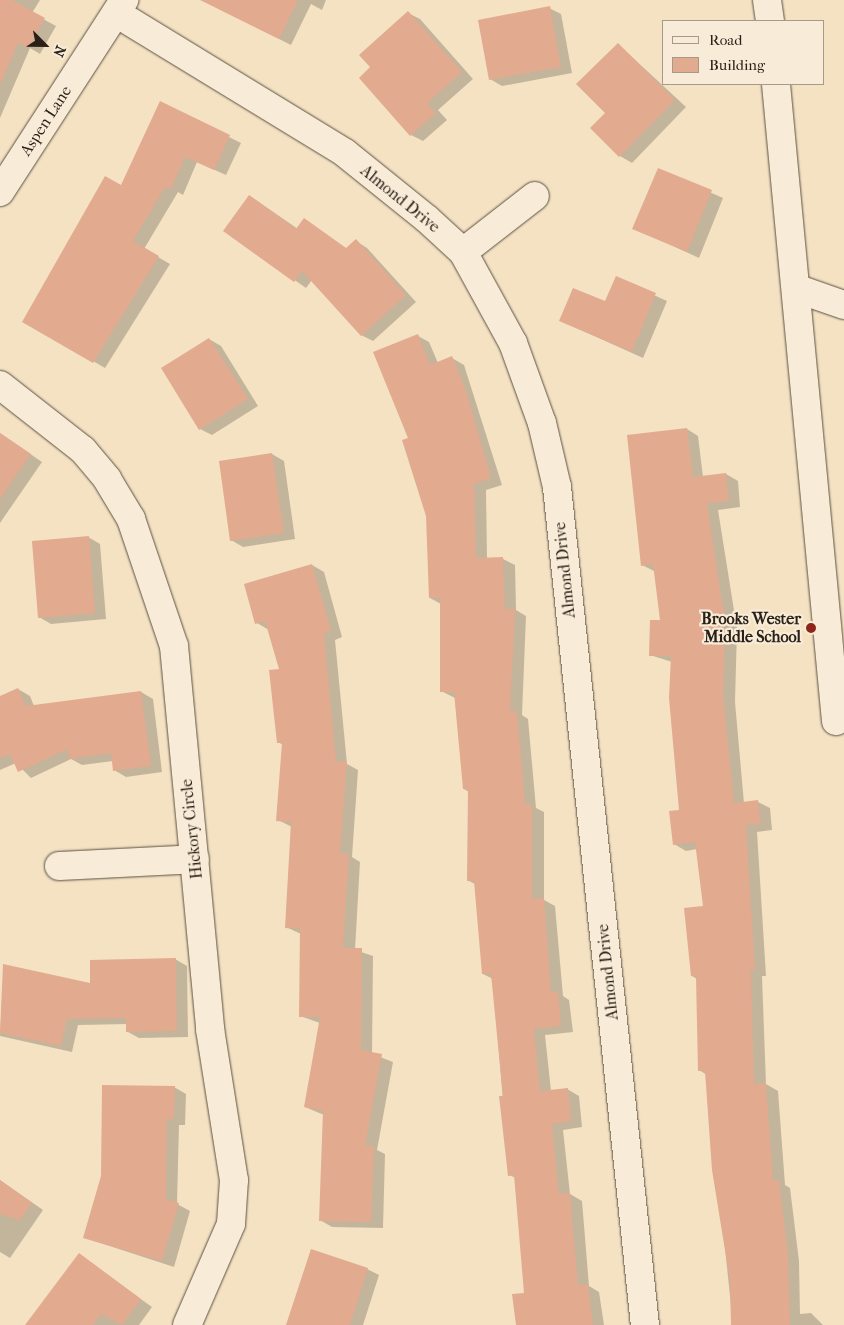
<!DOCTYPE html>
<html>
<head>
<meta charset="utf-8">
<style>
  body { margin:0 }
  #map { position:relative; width:844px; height:1325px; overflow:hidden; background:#f4e2c3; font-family:"IM FELL French Canon",serif }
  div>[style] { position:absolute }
  .shadow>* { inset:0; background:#0003 }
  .building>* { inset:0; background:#e2aa8f }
  .roads { filter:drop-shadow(0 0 1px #5c5042) drop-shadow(0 0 1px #5c5042) }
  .minor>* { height:28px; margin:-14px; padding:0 14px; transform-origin:14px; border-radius:14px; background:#f8ecd8 }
  .dots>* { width:14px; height:14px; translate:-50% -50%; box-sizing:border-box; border:2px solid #f8ecd8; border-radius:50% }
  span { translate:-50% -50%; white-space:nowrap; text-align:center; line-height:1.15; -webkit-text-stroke:4.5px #f8ecd8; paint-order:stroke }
  .street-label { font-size:16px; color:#2a2017 }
  .poi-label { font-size:16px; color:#2a2017; font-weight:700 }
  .right { translate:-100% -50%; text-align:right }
  .legend { position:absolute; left:662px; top:20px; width:162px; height:65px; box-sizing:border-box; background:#f8ecd8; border:1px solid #a69a8b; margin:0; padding:6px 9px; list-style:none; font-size:15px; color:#2a2017 }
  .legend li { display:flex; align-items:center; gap:10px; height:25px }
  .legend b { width:25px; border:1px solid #a69a8b }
  .north { position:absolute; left:20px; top:20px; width:50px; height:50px; -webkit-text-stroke:4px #f8ecd8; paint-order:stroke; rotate:113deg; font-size:14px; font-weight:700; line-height:20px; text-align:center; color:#2a2017 }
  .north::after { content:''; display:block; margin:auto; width:18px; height:22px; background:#2a2017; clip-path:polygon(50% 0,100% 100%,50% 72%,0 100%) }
</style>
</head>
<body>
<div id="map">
  <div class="shadow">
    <div style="clip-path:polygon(0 0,40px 0,32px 13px,56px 26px,40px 54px,30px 48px,0 118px)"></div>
    <div style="clip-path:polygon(215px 0,326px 0,322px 10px,311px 4px,291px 45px,224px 11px)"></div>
    <div style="clip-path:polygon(549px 8px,561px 14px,572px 73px,502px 86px,490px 79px)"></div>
    <div style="clip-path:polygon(408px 13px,420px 19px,473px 79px,438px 110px,447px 120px,423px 141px,411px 135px,372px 68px)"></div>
    <div style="clip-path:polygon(618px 44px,686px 107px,632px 163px,620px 156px,607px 113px)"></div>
    <div style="clip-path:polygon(161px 103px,241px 143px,226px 175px,197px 162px,183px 195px,178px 192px,144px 249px,170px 264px,105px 368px,24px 321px,121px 187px)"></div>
    <div style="clip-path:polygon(659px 170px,723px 198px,699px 258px,634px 228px)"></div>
    <div style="clip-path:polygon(250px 196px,298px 229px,305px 220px,347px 249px,356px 241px,367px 248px,416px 302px,373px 341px,361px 335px,312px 280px,306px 288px,225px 231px)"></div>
    <div style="clip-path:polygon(616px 278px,667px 301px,643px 358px,561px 321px,606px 303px)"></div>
    <div style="clip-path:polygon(418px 336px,429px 342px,438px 363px,452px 358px,464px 365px,502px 485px,486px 490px,487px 559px,503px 559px,515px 565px,516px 610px,526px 616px,522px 715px,528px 719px,536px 808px,544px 812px,544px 900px,555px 906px,563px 996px,569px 1000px,573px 1032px,545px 1035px,551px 1091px,567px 1089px,579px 1096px,582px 1127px,563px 1130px,570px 1194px,582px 1201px,589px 1286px,599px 1292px,604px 1325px,517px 1325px,525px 1294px,516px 1178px,509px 1175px,493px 979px,483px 974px,475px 884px,469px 881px,469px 792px,464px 789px,455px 698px,441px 691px,441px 604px,430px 598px,428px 516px,409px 439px)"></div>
    <div style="clip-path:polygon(209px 339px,221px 346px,258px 406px,212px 435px,200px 429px)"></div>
    <div style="clip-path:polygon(687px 429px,698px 436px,703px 477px,726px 474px,738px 481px,740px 507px,718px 510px,737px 629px,735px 702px,744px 803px,758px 802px,770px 808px,772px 830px,757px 832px,766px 976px,762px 976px,766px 1084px,778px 1091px,785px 1185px,790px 1188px,799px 1261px,800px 1314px,811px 1313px,823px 1325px,733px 1325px,707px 1075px,699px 1070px,697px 979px,692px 976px,704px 907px,697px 849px,686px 851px,674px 844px,681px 811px,672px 662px,650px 655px,662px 622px,656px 572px,642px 565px)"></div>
    <div style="clip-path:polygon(0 433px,42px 462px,0 523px)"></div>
    <div style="clip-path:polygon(272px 454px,284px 461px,295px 539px,243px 547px,231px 540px,220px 462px)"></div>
    <div style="clip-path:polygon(88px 537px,100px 544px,106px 619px,51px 624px,39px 617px)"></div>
    <div style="clip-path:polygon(312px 565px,324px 572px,342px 637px,335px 640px,347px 764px,358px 770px,352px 857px,360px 862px,355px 950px,373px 956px,372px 1054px,393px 1062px,377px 1150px,385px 1154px,383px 1228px,332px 1227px,320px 1220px,324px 1115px,305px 1107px,320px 1023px,300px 1016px,301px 934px,286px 927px,292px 827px,278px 820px,283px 745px,278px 742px,280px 670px,269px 630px,257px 623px,246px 584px)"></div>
    <div style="clip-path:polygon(18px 689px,30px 696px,34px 706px,141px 692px,153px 699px,162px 772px,126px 777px,114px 770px,113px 761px,82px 765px,71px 759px,31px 778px,16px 763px,0 770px,0 698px)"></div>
    <div style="clip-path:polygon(175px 959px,187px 966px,188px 1037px,139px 1038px,128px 1032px,128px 1024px,78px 1025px,72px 1052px,0 1036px,4px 966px,91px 984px)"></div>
    <div style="clip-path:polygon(174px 1087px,186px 1094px,185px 1125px,179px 1125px,177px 1204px,190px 1211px,174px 1267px,85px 1238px)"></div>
    <div style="clip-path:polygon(0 1180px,43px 1210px,10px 1258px,0 1252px)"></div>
    <div style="clip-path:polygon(79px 1255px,152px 1307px,139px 1325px,43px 1325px)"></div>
    <div style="clip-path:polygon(367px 1269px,379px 1275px,363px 1325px,288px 1325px)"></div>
  </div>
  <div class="building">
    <div style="clip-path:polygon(0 0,12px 0,45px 18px,28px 48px,18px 43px,0 85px)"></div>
    <div style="clip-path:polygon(200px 0,298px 0,279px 39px)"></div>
    <div style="clip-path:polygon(550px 6px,561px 67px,489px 80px,478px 20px)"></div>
    <div style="clip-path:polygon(408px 11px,462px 72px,427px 103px,436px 113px,410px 136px,359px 78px,370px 67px,359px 55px)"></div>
    <div style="clip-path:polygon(618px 43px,675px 100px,619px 157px,590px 128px,605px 113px,576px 84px)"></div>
    <div style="clip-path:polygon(160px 101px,230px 135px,214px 170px,185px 157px,171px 189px,165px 187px,133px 241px,159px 256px,93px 363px,22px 322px,105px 176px,121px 185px)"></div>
    <div style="clip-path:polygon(658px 168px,712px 190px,687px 252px,632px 229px)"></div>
    <div style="clip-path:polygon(249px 195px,296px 229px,304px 218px,346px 248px,356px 239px,406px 295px,361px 336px,302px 271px,294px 282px,223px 231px)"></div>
    <div style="clip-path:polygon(616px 276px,656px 293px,632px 352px,559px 321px,573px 288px,605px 301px)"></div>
    <div style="clip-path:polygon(418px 334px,430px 365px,452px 356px,465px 388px,491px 478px,474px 484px,476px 558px,503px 557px,505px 609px,515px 609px,510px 712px,517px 711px,525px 804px,532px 805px,532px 899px,544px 898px,551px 992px,558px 992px,561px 1026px,534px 1029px,540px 1091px,568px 1088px,571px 1121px,552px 1124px,559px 1194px,570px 1193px,578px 1285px,588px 1284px,593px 1325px,516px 1325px,512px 1294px,524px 1293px,514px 1175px,508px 1176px,499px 1096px,503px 1096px,491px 974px,482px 974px,474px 881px,467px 881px,468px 789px,463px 789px,454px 692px,440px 692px,440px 598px,429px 598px,426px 516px,402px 440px,408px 438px,373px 352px)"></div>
    <div style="clip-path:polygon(209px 338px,248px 399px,199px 430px,161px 368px)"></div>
    <div style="clip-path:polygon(687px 428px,693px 477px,726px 473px,729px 501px,707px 503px,725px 622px,723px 694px,734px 803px,758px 800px,761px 824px,746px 825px,755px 970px,751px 970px,754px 1084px,766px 1083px,773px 1181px,779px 1180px,788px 1254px,790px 1325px,731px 1325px,730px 1281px,712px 1170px,705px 1071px,698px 1071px,696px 976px,691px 976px,684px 908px,703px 906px,695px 842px,673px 845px,669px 811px,679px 810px,669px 698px,671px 656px,649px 656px,650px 620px,660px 620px,653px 564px,641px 566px,627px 435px)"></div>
    <div style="clip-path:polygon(0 433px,31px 454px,0 499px)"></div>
    <div style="clip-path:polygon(272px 453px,284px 533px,230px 541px,219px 461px)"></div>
    <div style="clip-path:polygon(89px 536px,95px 613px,38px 618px,32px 541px)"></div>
    <div style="clip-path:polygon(312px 564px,331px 631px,324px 633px,336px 761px,347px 762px,340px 854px,349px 854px,343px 948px,362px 948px,361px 1050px,382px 1054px,365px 1146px,374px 1146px,371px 1222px,319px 1221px,323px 1111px,304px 1107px,320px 1017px,299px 1017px,300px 929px,285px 928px,291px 822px,276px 821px,282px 743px,277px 743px,269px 670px,279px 669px,265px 621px,255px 624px,244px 584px)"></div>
    <div style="clip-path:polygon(18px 688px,26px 706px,141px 691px,151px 766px,113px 771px,111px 753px,69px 759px,68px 749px,18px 772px,10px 754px,0 758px,0 696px)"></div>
    <div style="clip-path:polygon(176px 958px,177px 1031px,126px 1032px,126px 1018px,67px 1019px,61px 1046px,0 1033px,3px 964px,90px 983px,90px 960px)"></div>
    <div style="clip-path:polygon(102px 1085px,175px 1086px,174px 1119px,167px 1119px,166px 1199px,179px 1203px,162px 1261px,83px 1238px,101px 1176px)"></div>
    <div style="clip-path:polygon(0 1180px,32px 1203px,20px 1220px,0 1214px)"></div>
    <div style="clip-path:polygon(311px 1249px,368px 1268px,350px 1325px,286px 1325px)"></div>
    <div style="clip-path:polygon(79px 1253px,141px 1299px,122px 1325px,101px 1314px,93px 1325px,25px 1325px)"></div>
  </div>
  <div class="roads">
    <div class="minor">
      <div style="left:767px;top:0;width:21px;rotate:82deg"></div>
      <div style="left:116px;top:13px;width:268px;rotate:31.4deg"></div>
      <div style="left:345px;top:153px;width:105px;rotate:38.8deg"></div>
      <div style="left:427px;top:219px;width:49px;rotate:42.5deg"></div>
      <div style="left:463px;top:252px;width:104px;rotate:61.2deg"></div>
      <div style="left:513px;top:343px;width:85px;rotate:70.1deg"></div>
      <div style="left:542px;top:423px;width:66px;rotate:76.8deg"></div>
      <div style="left:557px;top:487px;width:843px;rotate:84.01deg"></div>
      <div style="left:776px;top:84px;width:640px;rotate:84.62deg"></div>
      <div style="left:0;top:192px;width:229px;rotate:-57.1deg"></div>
      <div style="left:463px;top:252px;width:91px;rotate:-37.9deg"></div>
      <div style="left:798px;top:289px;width:49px;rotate:19.2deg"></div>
      <div style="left:0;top:385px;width:105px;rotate:38.1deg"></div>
      <div style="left:83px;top:450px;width:38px;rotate:50deg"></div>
      <div style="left:107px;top:479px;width:47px;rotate:59deg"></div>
      <div style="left:131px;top:519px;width:134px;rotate:71.3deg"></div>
      <div style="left:174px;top:646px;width:385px;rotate:84.6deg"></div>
      <div style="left:210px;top:1029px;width:153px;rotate:81deg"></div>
      <div style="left:234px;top:1180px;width:44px;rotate:93.9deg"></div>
      <div style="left:231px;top:1224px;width:110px;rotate:113.5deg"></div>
      <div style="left:59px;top:866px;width:136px;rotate:-2.9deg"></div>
    </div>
  </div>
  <div class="dots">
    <div style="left:811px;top:628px;background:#8f2418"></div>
  </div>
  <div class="street-label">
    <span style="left:46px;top:121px;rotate:-57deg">Aspen Lane</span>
    <span style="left:400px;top:199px;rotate:39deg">Almond Drive</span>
    <span style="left:565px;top:570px;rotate:-96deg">Almond Drive</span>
    <span style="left:192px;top:829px;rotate:-96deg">Hickory Circle</span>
    <span style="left:608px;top:972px;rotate:-96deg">Almond Drive</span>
  </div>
  <div class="poi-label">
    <span class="right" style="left:801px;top:628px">Brooks Wester<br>Middle School</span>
  </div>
  <ul class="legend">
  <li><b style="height:6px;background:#f8ecd8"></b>Road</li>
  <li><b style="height:14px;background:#e2aa8f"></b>Building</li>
  </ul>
  <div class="north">N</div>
</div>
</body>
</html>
